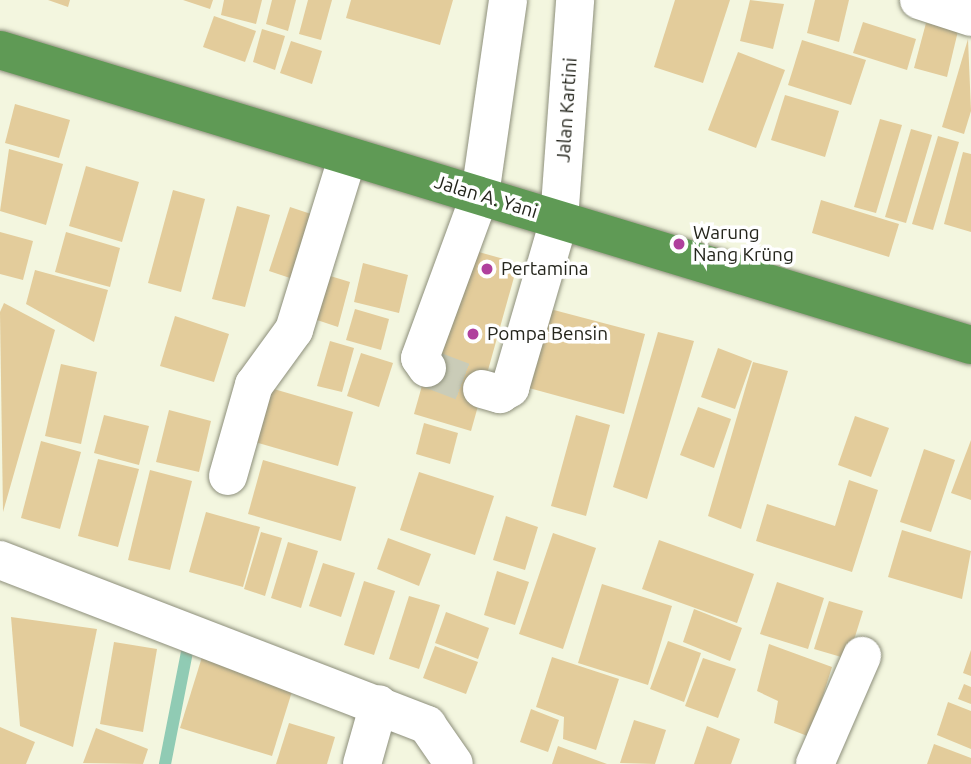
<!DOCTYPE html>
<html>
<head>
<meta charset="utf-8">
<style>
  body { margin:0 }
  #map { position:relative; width:971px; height:764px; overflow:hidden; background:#f3f6df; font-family:Ubuntu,sans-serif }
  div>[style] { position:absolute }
  .stream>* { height:12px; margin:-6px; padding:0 6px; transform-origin:6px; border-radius:6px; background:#90cbb4 }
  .building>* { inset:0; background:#e3cc9b }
  .minor-tunnel>* { height:38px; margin-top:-19px; transform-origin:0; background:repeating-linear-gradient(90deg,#caccb8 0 38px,transparent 0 57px) }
  .roads { filter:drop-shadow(0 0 2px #8d8f7b) drop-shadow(0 0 2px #8d8f7b) }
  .minor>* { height:38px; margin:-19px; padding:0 19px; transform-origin:19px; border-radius:19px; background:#fff }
  .highway>* { height:38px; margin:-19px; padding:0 19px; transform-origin:19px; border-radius:19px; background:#5f9a55 }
  .dots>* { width:19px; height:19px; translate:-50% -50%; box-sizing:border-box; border:4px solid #fff; border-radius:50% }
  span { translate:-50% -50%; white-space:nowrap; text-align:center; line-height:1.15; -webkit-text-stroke:7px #fff; paint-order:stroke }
  .street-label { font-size:19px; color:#24251c }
  .poi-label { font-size:19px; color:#24251c }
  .left { translate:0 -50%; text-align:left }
</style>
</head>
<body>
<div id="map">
  <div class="stream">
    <div style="left:165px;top:764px;width:114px;rotate:-78.9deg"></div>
  </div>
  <div class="building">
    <div style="clip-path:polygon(48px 0,70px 0,68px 7px)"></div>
    <div style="clip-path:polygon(183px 0,213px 0,210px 9px)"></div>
    <div style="clip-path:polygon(224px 0,262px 0,256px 24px,221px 15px)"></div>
    <div style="clip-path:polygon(272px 0,296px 0,288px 31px,266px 24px)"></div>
    <div style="clip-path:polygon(308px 0,332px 0,321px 40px,299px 34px)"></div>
    <div style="clip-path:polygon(351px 0,453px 0,440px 45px,346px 18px)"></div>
    <div style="clip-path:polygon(675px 0,730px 0,703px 83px,654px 67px)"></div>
    <div style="clip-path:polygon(750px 0,784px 4px,773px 49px,740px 41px)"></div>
    <div style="clip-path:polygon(815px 0,849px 0,839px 42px,807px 33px)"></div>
    <div style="clip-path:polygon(214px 16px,256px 31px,245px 62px,203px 47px)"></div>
    <div style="clip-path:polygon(863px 22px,916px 39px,907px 70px,853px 53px)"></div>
    <div style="clip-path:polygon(926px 23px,958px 31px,947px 77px,914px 68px)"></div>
    <div style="clip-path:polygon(262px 29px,285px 36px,275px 70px,253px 62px)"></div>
    <div style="clip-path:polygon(968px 39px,971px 111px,964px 134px,942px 127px)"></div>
    <div style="clip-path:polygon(802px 40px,866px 60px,851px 105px,788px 85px)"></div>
    <div style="clip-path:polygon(291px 41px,322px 51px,312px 84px,280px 73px)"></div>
    <div style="clip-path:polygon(738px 52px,785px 70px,756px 148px,708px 130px)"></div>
    <div style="clip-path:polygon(785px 95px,839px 111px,825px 157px,771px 140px)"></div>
    <div style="clip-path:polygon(15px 104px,70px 120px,59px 158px,5px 143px)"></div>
    <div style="clip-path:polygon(880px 119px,902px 125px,876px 213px,854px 207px)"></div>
    <div style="clip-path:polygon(911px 129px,932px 135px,906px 223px,885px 217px)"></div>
    <div style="clip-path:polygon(938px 136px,959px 142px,933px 230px,912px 224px)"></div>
    <div style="clip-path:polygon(9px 149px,63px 164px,46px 225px,0 211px)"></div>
    <div style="clip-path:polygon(963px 152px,971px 154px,971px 232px,944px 224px)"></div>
    <div style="clip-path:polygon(86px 166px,139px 182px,122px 242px,69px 226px)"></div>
    <div style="clip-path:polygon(173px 190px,205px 199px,181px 292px,148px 283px)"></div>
    <div style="clip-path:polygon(821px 200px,899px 224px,889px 257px,812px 233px)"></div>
    <div style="clip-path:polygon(237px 206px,270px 215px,245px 307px,212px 299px)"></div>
    <div style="clip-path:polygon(290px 207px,320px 217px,299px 281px,269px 271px)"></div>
    <div style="clip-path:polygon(0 232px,33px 241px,23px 280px,0 274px)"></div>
    <div style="clip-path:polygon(66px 232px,120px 248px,110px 287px,55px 272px)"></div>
    <div style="clip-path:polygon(461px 247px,518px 263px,471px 431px,414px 414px)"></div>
    <div style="clip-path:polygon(363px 263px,408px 275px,399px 313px,354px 302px)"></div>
    <div style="clip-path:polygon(35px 270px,108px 290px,94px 342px,26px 304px)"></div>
    <div style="clip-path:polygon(327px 275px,350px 282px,338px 327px,314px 319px)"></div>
    <div style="clip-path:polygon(4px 303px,55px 330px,3px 512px,0 312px)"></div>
    <div style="clip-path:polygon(355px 309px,389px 319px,381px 350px,346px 340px)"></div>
    <div style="clip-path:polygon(550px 309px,645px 334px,624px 414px,529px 388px)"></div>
    <div style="clip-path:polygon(175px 316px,229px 334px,214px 382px,160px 366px)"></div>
    <div style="clip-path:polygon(658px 332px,694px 341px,647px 499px,613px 487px)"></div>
    <div style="clip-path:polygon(330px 341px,354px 348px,342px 392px,317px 386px)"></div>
    <div style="clip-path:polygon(718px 348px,752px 361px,735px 409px,701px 397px)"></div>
    <div style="clip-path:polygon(361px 353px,393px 363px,379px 407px,347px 396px)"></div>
    <div style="clip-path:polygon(753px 362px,788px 371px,741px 529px,708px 516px)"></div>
    <div style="clip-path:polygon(61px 364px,97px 372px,81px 444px,45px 436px)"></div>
    <div style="clip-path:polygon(260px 385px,353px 412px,338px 466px,244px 439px)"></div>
    <div style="clip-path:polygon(698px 407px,731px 419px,714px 468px,680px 455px)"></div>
    <div style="clip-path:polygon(169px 410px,211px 421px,199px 472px,156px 462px)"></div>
    <div style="clip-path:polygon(104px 415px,149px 426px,139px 465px,94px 453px)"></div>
    <div style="clip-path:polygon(576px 415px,610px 425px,586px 516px,551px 506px)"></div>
    <div style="clip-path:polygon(855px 416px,889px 428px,871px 477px,838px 465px)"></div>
    <div style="clip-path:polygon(424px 423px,458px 433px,450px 464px,416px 454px)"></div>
    <div style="clip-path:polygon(971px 440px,971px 500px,951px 493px)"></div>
    <div style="clip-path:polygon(41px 441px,81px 452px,60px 529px,21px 518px)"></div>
    <div style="clip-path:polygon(924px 449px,955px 460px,931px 532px,900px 522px)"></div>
    <div style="clip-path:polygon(98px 459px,139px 469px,118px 547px,78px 536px)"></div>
    <div style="clip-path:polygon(263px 460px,356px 487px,341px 541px,248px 514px)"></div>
    <div style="clip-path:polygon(150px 470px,192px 481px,170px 570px,128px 560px)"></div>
    <div style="clip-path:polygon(419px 472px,494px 496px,475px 555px,400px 530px)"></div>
    <div style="clip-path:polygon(849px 480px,878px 490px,852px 572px,756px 541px,767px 504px,835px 526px)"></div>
    <div style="clip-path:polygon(206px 512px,260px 527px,243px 587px,189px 572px)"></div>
    <div style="clip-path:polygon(506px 516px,538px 527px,525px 570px,493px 560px)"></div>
    <div style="clip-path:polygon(902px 530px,971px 551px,962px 599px,888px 577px)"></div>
    <div style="clip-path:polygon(261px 532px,282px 538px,265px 596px,244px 589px)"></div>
    <div style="clip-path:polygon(553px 533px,596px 548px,563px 649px,519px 634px)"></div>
    <div style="clip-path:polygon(388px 538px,431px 554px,419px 586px,377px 569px)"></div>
    <div style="clip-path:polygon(659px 540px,754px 574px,737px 623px,642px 589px)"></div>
    <div style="clip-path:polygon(288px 542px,318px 551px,301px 608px,271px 598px)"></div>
    <div style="clip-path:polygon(323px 563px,355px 573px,341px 617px,309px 606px)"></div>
    <div style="clip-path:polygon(497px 571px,529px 582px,515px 625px,484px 615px)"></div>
    <div style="clip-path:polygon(364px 581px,395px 591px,374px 655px,344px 645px)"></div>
    <div style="clip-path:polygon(777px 582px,824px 598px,808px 649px,760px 634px)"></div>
    <div style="clip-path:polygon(602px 584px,672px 606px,648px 685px,578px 663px)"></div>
    <div style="clip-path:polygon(409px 596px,440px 605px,419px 669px,389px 659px)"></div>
    <div style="clip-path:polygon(829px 601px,863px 611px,848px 659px,814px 649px)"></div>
    <div style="clip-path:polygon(694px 609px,742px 628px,730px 661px,683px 642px)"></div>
    <div style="clip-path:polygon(446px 612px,489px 628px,478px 659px,435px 643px)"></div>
    <div style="clip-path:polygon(11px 617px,97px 629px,73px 747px,20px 726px)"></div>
    <div style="clip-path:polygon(668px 641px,701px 653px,684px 702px,650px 689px)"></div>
    <div style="clip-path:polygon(114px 642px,157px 649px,143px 732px,100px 724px)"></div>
    <div style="clip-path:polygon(769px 644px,832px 667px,810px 737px,774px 723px,778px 701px,757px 691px)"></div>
    <div style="clip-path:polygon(435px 646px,478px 662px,466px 694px,423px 678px)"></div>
    <div style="clip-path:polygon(971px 650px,971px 676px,963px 673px)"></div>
    <div style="clip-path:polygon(202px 657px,294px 685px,272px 756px,180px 728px)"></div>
    <div style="clip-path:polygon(552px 657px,619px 679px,596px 750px,563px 739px,564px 717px,536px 707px)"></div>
    <div style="clip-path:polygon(703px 658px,736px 669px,718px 718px,685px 706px)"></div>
    <div style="clip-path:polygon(964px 684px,971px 687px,971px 704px,958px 699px)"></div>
    <div style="clip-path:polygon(948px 702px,971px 711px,971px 749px,937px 735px)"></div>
    <div style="clip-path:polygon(531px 709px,559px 720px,548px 752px,520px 742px)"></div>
    <div style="clip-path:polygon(634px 720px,666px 730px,655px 764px,620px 763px)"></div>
    <div style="clip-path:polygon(289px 723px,335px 737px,327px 764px,276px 764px)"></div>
    <div style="clip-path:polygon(707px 726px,740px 739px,731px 764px,694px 764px)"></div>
    <div style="clip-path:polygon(0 727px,35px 742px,26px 764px,0 764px)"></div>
    <div style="clip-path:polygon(96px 728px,148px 749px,143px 764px,83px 763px)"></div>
    <div style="clip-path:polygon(934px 744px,971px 758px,971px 764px,927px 764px)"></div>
    <div style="clip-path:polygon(558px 746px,607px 764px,552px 764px)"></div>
  </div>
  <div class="minor-tunnel">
    <div style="left:427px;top:368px;width:59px;rotate:20.9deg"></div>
  </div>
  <div class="roads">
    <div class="minor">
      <div style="left:919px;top:0;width:55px;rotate:18.1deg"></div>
      <div style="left:427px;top:368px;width:12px;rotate:-125deg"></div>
      <div style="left:420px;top:358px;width:174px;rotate:-69.8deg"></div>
      <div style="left:480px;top:195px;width:197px;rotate:-81.8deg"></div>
      <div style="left:482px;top:389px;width:19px;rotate:16deg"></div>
      <div style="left:500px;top:394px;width:12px;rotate:-31deg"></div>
      <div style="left:510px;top:388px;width:175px;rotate:-73.7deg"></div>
      <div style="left:559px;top:220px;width:221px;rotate:-85.8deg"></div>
      <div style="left:228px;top:476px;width:95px;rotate:-74.1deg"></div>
      <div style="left:254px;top:385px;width:68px;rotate:-54deg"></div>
      <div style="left:294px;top:330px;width:182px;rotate:-72.8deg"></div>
      <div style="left:0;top:560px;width:458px;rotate:21.1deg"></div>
      <div style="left:427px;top:725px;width:47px;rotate:55.3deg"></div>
      <div style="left:362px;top:764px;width:62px;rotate:-74.2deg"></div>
      <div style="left:815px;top:764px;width:118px;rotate:-66.5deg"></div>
    </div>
    <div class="highway">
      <div style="left:0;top:50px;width:1015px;rotate:16.9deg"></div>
    </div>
  </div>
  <div class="dots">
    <div style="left:679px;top:244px;background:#b0409d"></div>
    <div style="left:487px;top:269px;background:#b0409d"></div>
    <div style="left:473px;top:334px;background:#b0409d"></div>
  </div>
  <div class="street-label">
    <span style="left:567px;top:110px;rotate:-86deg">Jalan Kartini</span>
    <span style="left:486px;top:197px;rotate:17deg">Jalan A. Yani</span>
  </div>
  <div class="poi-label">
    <span class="left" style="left:693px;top:244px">Warung<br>Nang Krüng</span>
    <span class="left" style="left:501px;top:269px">Pertamina</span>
    <span class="left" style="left:487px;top:334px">Pompa Bensin</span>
  </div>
</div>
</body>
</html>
